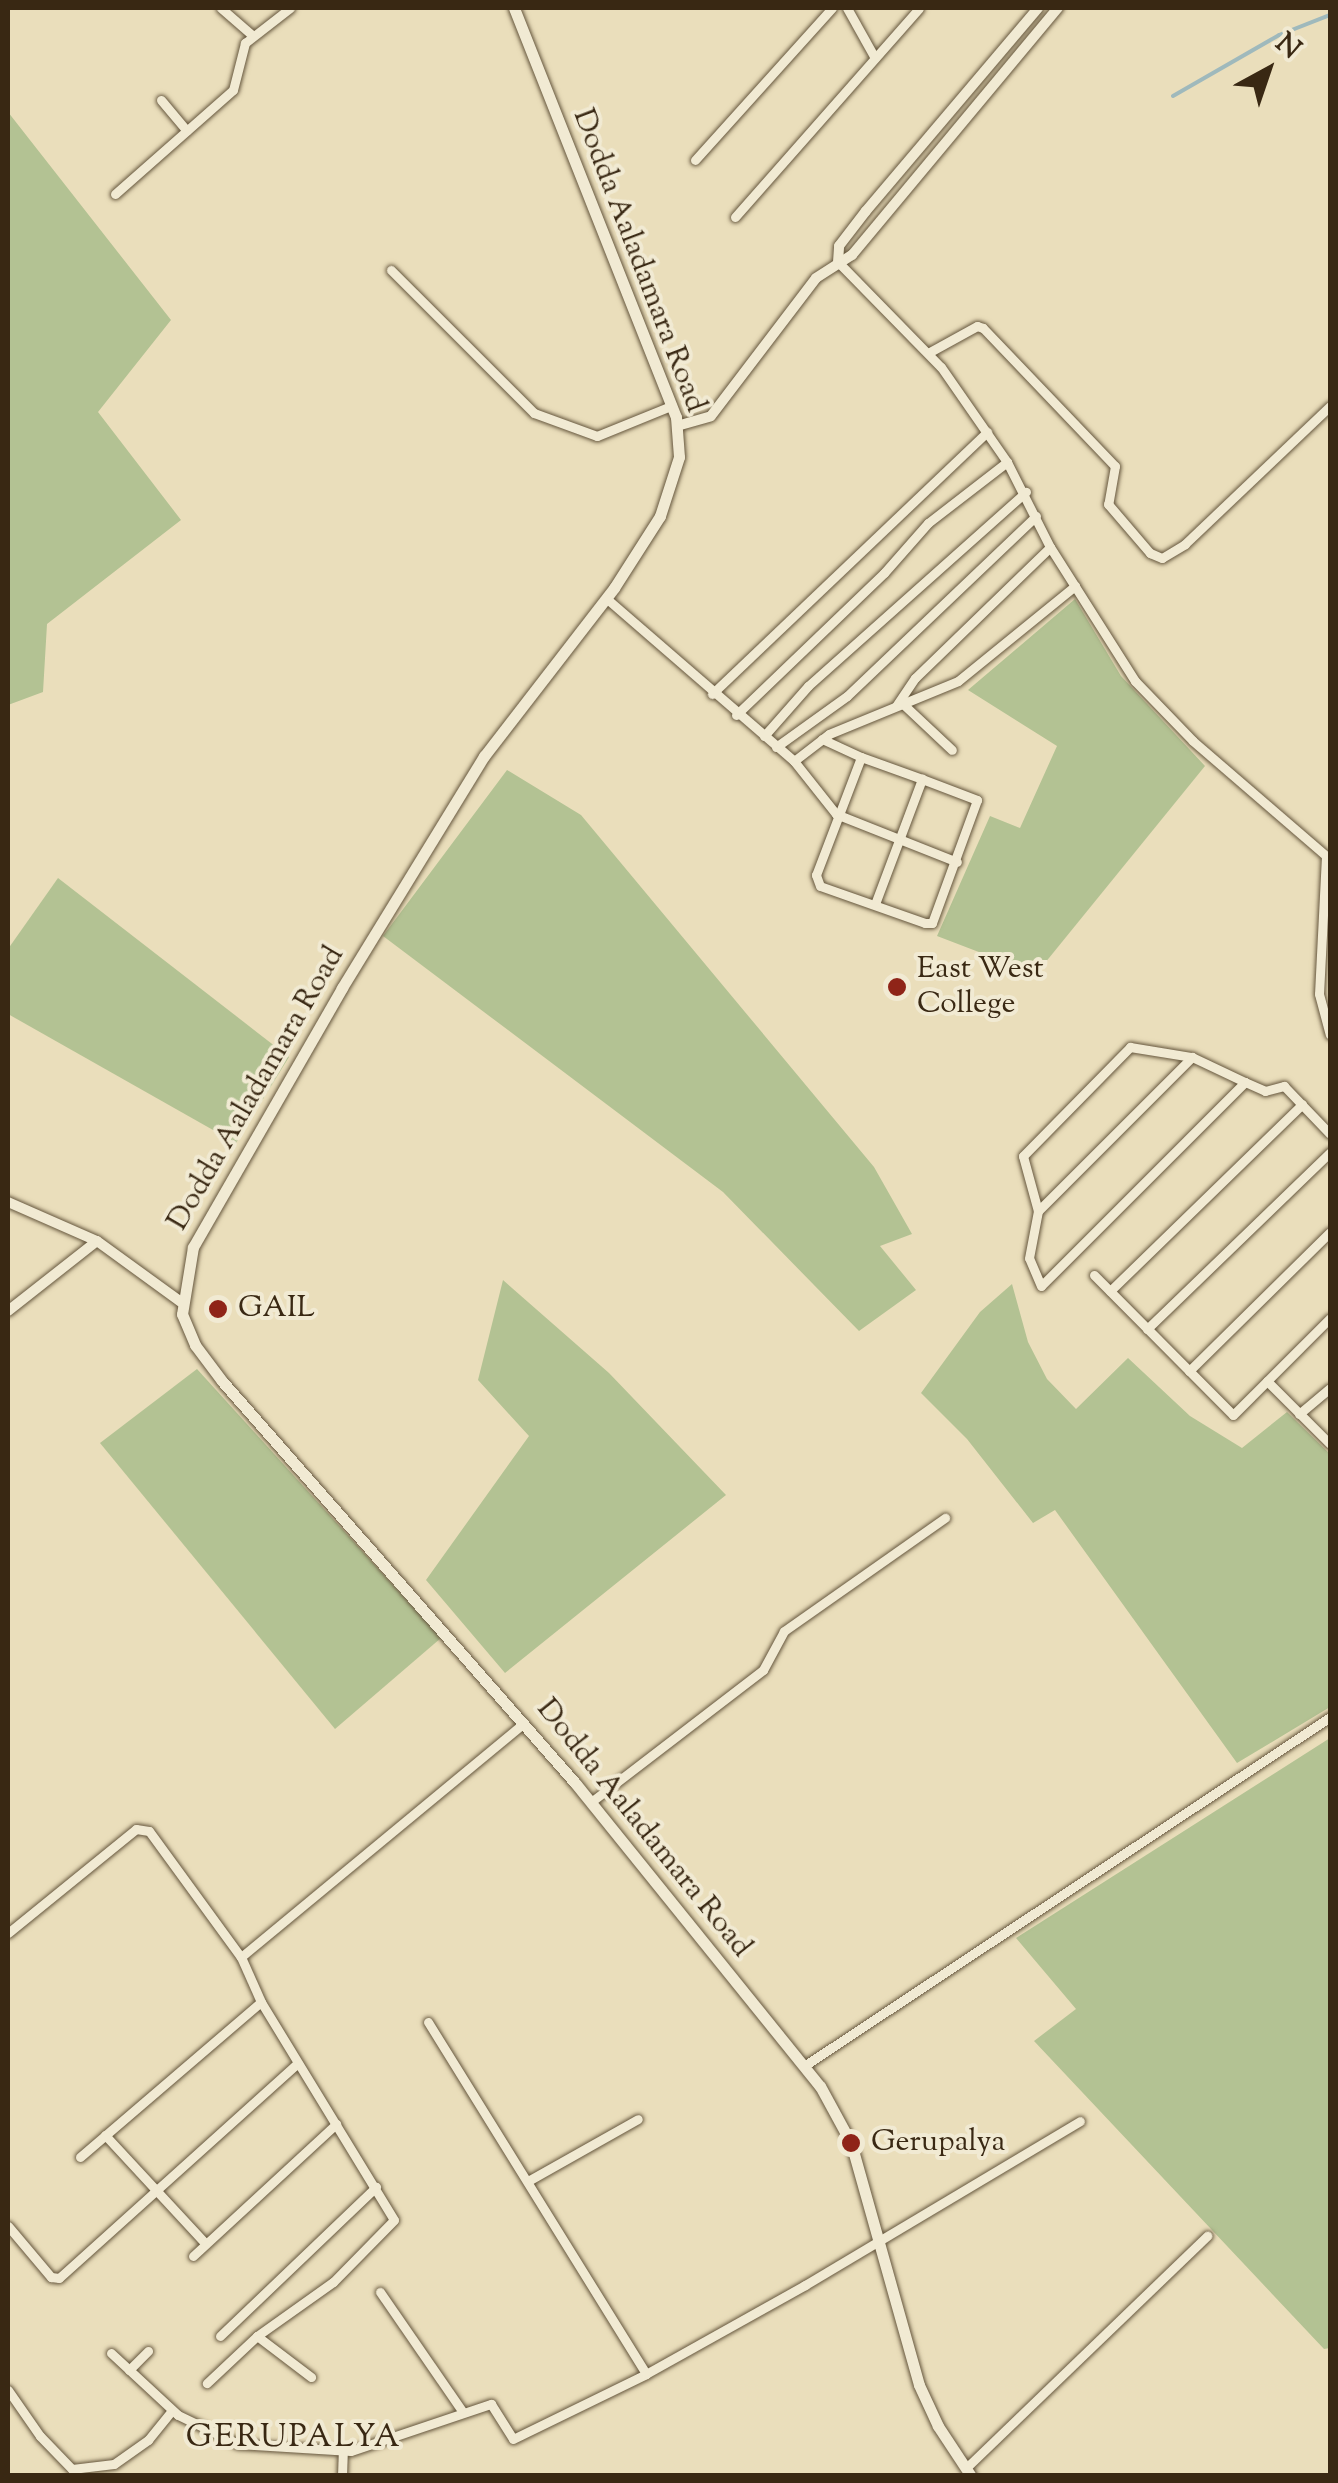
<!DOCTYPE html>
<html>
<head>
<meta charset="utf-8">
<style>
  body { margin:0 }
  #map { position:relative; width:1338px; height:2483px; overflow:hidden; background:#eadebb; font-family:"Sorts Mill Goudy",serif }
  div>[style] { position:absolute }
  .green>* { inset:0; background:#b3c293 }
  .stream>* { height:4px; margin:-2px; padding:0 2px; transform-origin:2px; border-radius:2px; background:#9fb9bc }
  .roads { filter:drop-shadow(0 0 2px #65563d) drop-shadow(0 0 2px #65563d) }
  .minor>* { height:9px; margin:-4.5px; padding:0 4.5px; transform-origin:4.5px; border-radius:4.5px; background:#f1ead3 }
  .tertiary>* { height:10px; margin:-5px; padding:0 5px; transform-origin:5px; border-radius:5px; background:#f1ead3 }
  .secondary>* { height:11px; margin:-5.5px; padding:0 5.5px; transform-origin:5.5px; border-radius:5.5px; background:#f1ead3 }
  .dots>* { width:28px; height:28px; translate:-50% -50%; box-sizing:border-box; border:5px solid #f1ead3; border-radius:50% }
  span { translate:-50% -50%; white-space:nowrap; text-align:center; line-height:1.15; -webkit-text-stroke:8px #f1ead3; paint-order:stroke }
  .street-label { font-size:30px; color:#392813 }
  .poi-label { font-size:30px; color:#392813 }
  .left { translate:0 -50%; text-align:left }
  .neighbourhood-label { font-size:32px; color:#392813; letter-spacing:2.5px }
  .frame { position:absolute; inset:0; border:10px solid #392813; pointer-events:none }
  .north { position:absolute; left:1218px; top:20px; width:100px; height:100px; -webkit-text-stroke:8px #f1ead3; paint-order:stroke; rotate:40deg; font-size:28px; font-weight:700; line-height:40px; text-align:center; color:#392813 }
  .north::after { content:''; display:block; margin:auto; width:35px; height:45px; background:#392813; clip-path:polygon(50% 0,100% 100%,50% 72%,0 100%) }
</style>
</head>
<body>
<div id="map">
  <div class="green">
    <div style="clip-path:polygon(8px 112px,171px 320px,98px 412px,181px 520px,47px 624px,43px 692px,8px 705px)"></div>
    <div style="clip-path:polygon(1075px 599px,1121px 676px,1205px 766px,1036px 974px,937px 936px,990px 816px,1020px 828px,1057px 746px,968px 690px)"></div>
    <div style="clip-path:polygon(507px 770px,581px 815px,874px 1167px,912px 1234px,880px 1246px,916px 1290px,859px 1331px,723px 1192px,383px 936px)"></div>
    <div style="clip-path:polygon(58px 878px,289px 1057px,236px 1143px,8px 1014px,8px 949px)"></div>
    <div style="clip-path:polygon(503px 1280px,609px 1373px,726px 1495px,505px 1673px,426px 1580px,529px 1436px,478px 1380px)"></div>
    <div style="clip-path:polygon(1012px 1284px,1028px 1342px,1047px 1379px,1076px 1409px,1128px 1358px,1190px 1416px,1242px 1448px,1287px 1412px,1330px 1454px,1330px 1707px,1237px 1763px,1055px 1510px,1033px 1523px,967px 1439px,921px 1393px,980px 1312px)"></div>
    <div style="clip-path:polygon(197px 1369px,441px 1638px,335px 1729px,100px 1443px)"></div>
    <div style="clip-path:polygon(1330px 1738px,1330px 2348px,1324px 2349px,1034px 2041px,1076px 2009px,1016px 1938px)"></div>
  </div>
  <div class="stream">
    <div style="left:1173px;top:96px;width:122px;rotate:-29.9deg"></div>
    <div style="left:1279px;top:35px;width:55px;rotate:-21.4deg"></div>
  </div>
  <div class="roads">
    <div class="minor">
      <div style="left:221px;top:8px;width:41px;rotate:41.1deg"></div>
      <div style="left:847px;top:8px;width:57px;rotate:60.8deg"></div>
      <div style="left:161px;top:100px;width:40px;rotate:50deg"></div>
      <div style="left:695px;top:160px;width:205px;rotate:-48deg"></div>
      <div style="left:115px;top:194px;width:157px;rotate:-41.4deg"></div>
      <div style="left:233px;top:90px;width:49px;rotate:-75.7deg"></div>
      <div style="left:245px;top:43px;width:57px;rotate:-37.9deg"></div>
      <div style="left:735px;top:217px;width:278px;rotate:-48.6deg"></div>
      <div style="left:838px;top:262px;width:147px;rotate:45.6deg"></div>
      <div style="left:941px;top:367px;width:116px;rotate:55.2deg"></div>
      <div style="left:1007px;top:462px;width:95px;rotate:63.2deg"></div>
      <div style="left:1050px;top:547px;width:159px;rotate:57.6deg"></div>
      <div style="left:1135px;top:681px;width:83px;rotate:46deg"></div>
      <div style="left:1193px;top:741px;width:176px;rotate:40.8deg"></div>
      <div style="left:1326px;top:856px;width:138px;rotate:92.9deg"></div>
      <div style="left:1319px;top:994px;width:42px;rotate:75deg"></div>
      <div style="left:391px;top:270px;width:202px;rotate:45deg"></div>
      <div style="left:534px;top:413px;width:67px;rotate:20.1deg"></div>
      <div style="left:597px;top:436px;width:80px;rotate:-22.1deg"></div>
      <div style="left:928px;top:353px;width:56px;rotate:-28.9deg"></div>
      <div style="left:977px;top:326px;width:6px;rotate:18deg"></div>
      <div style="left:983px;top:328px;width:191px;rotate:46.3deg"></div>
      <div style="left:1115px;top:466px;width:39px;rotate:100deg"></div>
      <div style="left:1108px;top:504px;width:65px;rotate:49.4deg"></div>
      <div style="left:1150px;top:553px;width:13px;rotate:23deg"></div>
      <div style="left:1162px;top:558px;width:27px;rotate:-31deg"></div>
      <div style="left:1185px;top:544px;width:200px;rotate:-43.6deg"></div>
      <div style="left:606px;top:598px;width:249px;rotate:40.9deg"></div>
      <div style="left:794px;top:761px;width:68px;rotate:51.6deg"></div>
      <div style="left:836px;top:814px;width:130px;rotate:21.6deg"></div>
      <div style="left:712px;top:694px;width:380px;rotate:-43.6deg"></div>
      <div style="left:903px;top:704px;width:67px;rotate:43.2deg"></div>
      <div style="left:896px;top:706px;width:34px;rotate:-56deg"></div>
      <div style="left:915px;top:678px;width:188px;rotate:-44.1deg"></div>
      <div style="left:736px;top:715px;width:205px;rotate:-43.8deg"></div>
      <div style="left:884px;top:573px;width:67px;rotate:-48.7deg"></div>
      <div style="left:928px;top:523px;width:100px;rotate:-37.7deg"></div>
      <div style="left:764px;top:736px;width:67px;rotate:-48.7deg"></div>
      <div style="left:808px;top:686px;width:292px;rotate:-41.7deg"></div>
      <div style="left:822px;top:739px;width:43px;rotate:24.8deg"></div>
      <div style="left:776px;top:747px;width:87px;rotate:-35.7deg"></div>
      <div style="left:847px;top:696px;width:261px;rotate:-43.6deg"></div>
      <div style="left:794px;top:761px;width:44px;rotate:-37.6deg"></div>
      <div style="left:829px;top:734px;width:139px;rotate:-22.3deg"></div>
      <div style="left:958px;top:681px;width:151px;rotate:-39.1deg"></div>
      <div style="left:875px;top:904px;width:134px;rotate:-69.4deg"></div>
      <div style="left:922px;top:779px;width:59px;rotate:20.9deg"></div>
      <div style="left:977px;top:800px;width:131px;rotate:110.1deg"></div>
      <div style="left:932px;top:923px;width:7px;rotate:180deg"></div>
      <div style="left:925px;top:923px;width:111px;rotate:-160.6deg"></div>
      <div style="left:820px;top:886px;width:12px;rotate:-110deg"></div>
      <div style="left:816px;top:875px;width:126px;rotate:-69.1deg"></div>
      <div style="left:861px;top:757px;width:65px;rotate:19.8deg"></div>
      <div style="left:1245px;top:1082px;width:288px;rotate:135deg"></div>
      <div style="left:1041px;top:1286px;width:30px;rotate:-113deg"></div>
      <div style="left:1029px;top:1258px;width:48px;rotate:-79.2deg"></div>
      <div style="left:1038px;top:1211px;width:57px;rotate:-105.3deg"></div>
      <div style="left:1023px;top:1156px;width:153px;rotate:-45.5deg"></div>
      <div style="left:1130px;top:1047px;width:63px;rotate:9.2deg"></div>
      <div style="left:1192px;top:1057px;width:59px;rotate:25.3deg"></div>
      <div style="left:1245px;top:1082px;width:22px;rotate:24deg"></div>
      <div style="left:1265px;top:1091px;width:20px;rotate:-15deg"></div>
      <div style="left:1284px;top:1086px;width:66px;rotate:46.2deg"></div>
      <div style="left:1038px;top:1211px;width:218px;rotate:-45deg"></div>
      <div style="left:1094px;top:1275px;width:197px;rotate:45.2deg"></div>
      <div style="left:1233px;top:1415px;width:137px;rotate:-45deg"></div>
      <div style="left:1110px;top:1291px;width:268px;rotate:-44.2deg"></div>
      <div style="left:1147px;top:1329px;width:255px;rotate:-44deg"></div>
      <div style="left:1189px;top:1371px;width:198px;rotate:-44.6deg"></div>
      <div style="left:1267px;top:1381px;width:89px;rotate:45deg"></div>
      <div style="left:1299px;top:1414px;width:40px;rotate:-40deg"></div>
      <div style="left:591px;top:1802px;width:217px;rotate:-37.5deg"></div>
      <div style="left:763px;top:1670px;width:44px;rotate:-61.7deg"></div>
      <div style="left:784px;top:1631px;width:197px;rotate:-35.1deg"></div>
      <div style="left:8px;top:1933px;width:165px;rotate:-39.1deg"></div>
      <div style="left:136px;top:1829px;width:13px;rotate:9deg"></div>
      <div style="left:149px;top:1831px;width:156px;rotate:53.9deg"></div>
      <div style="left:241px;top:1957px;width:49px;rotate:66deg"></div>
      <div style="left:261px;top:2002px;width:255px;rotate:58.6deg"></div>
      <div style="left:394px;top:2220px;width:87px;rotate:134.5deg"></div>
      <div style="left:333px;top:2282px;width:93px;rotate:144.6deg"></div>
      <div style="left:257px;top:2336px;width:69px;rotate:136.8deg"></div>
      <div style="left:241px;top:1957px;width:367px;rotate:-39.6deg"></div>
      <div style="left:428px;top:2022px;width:414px;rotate:58.2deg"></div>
      <div style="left:804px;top:2066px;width:631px;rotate:-33.56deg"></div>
      <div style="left:105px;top:2135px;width:147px;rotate:47.2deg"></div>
      <div style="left:80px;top:2157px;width:238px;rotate:-40.6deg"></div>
      <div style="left:528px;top:2181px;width:126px;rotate:-29.4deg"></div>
      <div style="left:8px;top:2226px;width:67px;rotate:49.9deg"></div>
      <div style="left:51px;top:2277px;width:8px;rotate:7deg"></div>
      <div style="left:59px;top:2278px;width:320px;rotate:-42deg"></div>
      <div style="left:193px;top:2256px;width:195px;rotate:-42.7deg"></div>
      <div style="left:380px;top:2292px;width:145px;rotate:55.4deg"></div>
      <div style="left:220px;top:2336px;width:216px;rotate:-43.7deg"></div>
      <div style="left:257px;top:2336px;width:68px;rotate:37.2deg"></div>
      <div style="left:111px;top:2353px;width:91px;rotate:42.8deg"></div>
      <div style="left:178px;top:2415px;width:67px;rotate:25.8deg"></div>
      <div style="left:238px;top:2444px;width:113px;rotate:3.5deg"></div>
      <div style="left:351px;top:2451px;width:148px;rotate:-18.6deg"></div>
      <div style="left:491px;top:2404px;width:41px;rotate:57.8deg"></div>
      <div style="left:513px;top:2439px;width:148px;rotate:-26deg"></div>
      <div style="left:646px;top:2374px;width:182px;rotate:-29.2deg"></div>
      <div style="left:805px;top:2285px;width:320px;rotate:-30.8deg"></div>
      <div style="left:129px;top:2370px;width:27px;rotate:-45deg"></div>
      <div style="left:8px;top:2390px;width:56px;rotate:55.2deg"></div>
      <div style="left:40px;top:2436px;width:46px;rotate:45.9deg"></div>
      <div style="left:72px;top:2469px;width:42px;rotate:-6.8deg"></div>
      <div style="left:114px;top:2464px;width:42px;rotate:-35.2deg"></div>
      <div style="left:148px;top:2440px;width:38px;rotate:-51deg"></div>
      <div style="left:966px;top:2468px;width:335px;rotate:-43.9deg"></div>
      <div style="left:342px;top:2476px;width:25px;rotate:-88deg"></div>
    </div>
    <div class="tertiary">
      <div style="left:838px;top:262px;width:16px;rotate:-86deg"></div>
      <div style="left:839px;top:246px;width:44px;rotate:-52.4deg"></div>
      <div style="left:866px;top:211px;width:266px;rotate:-49.7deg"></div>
      <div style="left:677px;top:426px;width:35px;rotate:-16deg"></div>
      <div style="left:711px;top:416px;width:173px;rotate:-52.7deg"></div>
      <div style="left:816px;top:278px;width:43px;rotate:-32.6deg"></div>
      <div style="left:852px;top:255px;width:322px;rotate:-50.2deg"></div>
      <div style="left:8px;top:1202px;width:97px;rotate:23.7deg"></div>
      <div style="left:97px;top:1241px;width:104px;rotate:36deg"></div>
      <div style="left:8px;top:1311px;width:113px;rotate:-38.2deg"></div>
    </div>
    <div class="secondary">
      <div style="left:514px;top:8px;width:440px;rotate:68.4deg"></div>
      <div style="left:676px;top:417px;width:40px;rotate:85.7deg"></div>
      <div style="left:679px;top:457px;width:62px;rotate:107.9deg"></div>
      <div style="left:660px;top:516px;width:85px;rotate:122.6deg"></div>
      <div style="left:614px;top:588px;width:212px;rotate:127.7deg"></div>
      <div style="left:484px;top:756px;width:272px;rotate:121.5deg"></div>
      <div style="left:342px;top:988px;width:299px;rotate:119.9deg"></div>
      <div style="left:193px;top:1247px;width:68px;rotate:99.3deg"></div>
      <div style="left:182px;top:1314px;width:34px;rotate:67deg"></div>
      <div style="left:195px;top:1345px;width:45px;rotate:53.1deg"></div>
      <div style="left:222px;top:1381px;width:536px;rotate:48.7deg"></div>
      <div style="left:576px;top:1784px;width:388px;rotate:51.1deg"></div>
      <div style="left:820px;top:2086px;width:65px;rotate:61.5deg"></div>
      <div style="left:851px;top:2143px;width:251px;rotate:74.3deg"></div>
      <div style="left:919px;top:2385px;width:45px;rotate:65.1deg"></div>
      <div style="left:938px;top:2426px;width:60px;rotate:56.6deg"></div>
    </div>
  </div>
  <div class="dots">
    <div style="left:897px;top:987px;background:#8f2418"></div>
    <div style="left:218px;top:1309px;background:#8f2418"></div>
    <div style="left:851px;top:2143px;background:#8f2418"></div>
  </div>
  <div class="street-label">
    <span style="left:638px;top:261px;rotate:69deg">Dodda Aaladamara Road</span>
    <span style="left:257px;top:1089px;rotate:-60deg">Dodda Aaladamara Road</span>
    <span style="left:643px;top:1829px;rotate:51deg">Dodda Aaladamara Road</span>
  </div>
  <div class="poi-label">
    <span class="left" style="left:917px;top:987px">East West<br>College</span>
    <span class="left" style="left:238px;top:1309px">GAIL</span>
    <span class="left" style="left:871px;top:2143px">Gerupalya</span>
  </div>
  <div class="neighbourhood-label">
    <span style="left:294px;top:2438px">GERUPALYA</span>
  </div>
  <div class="frame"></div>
  <div class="north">N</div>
</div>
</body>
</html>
